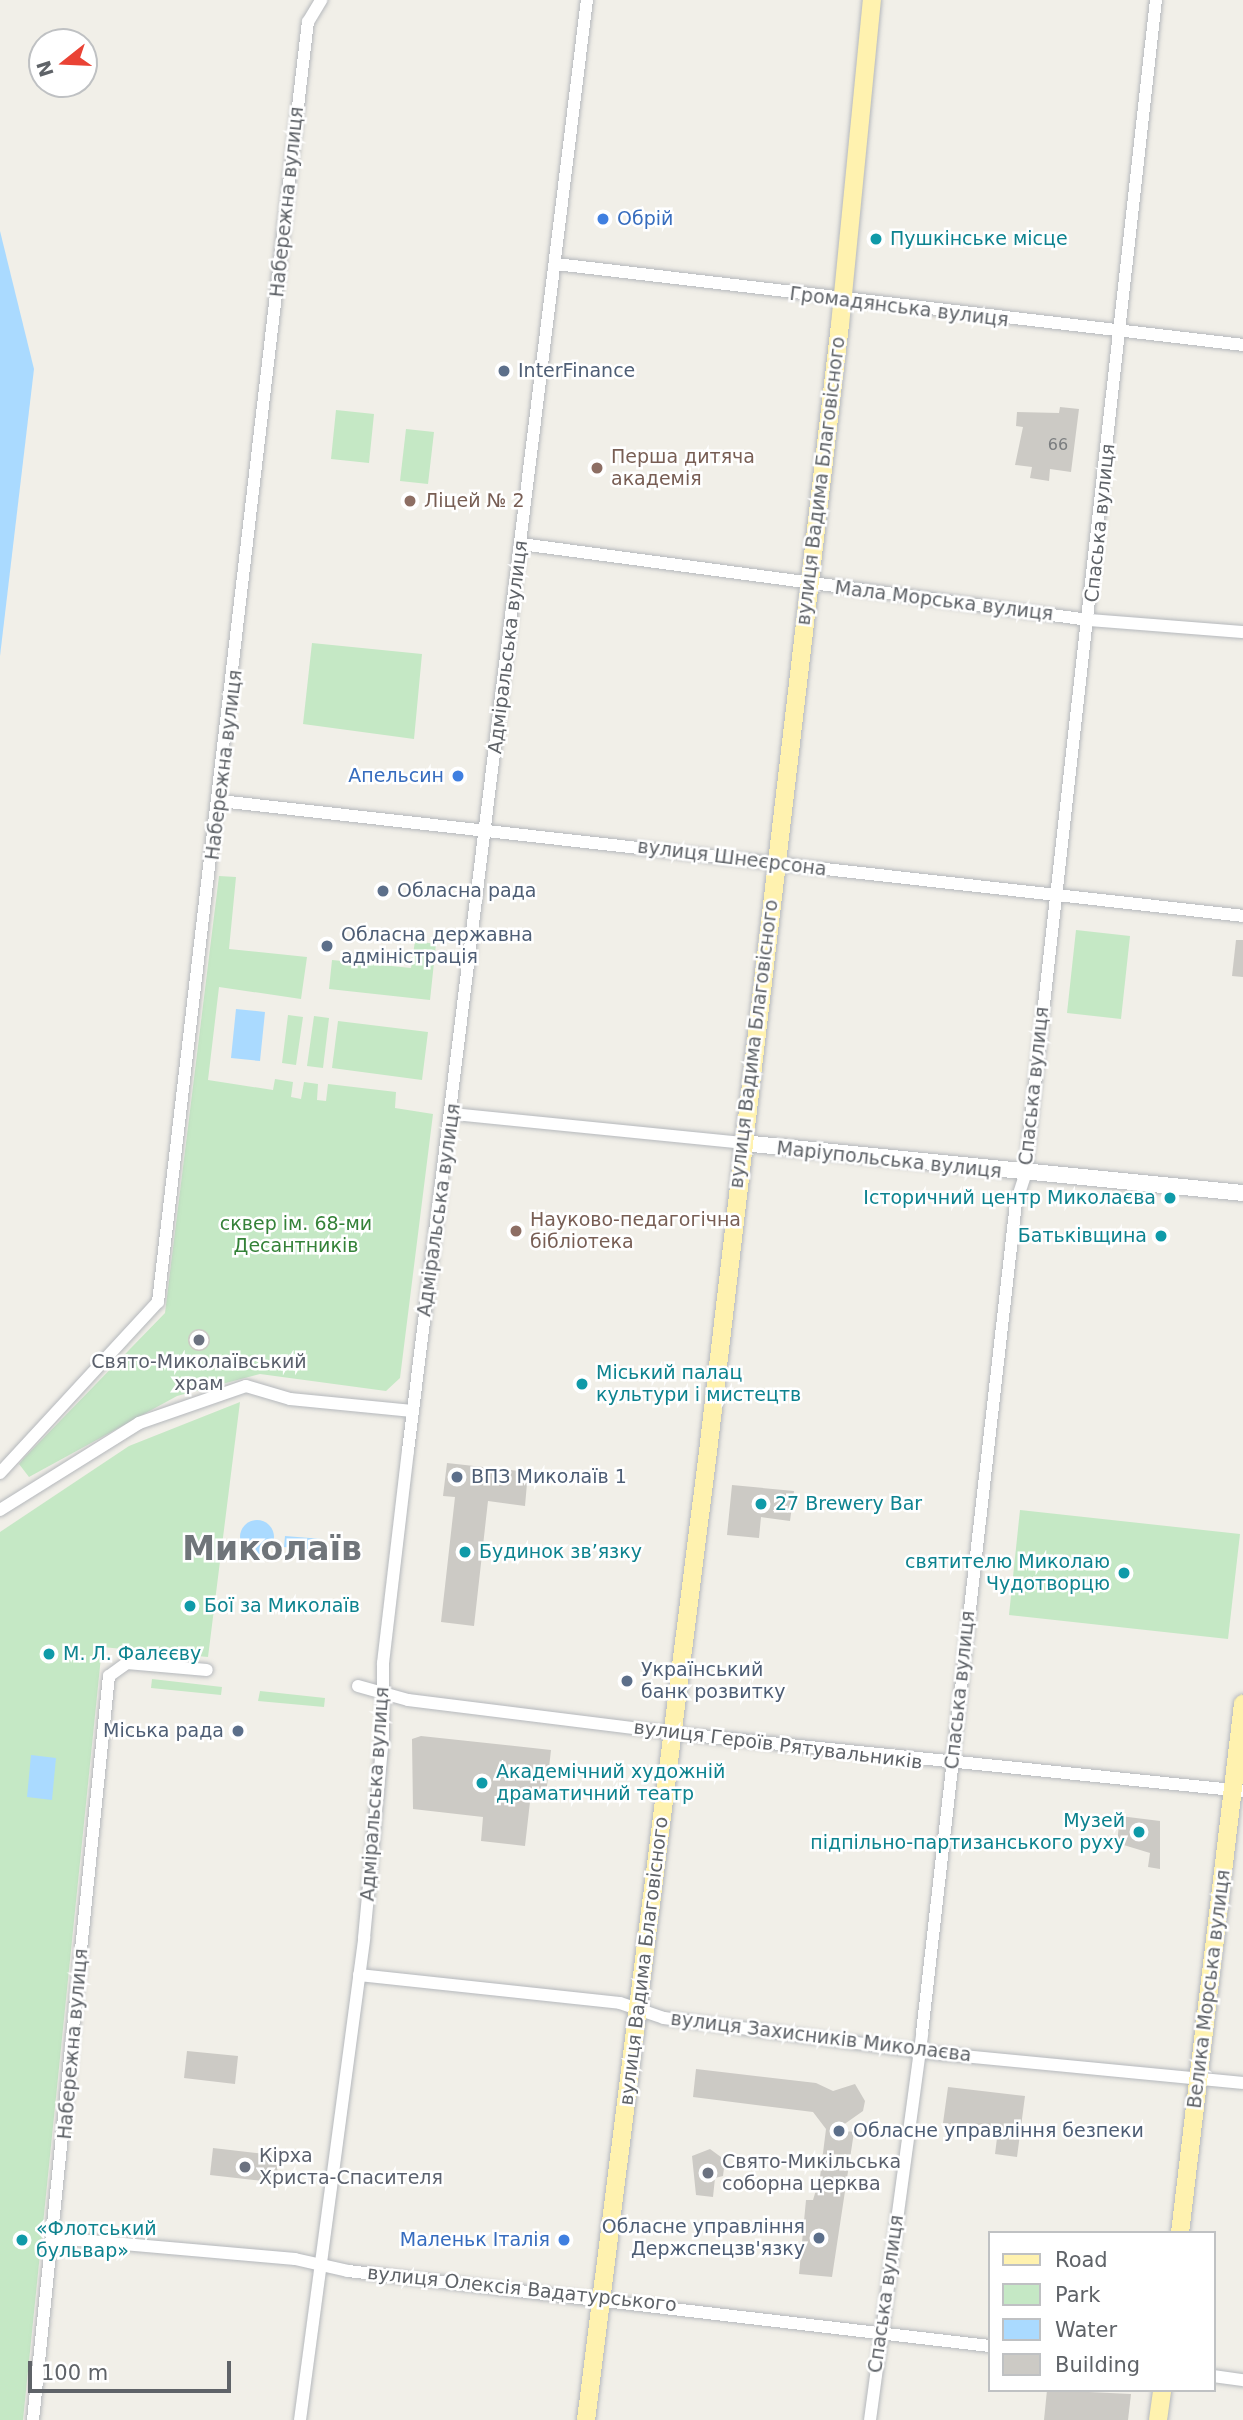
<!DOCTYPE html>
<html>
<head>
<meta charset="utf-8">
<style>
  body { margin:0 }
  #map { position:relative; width:1243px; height:2420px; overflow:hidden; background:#f1efe8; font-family:"DejaVu Sans",sans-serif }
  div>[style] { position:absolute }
  .green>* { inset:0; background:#c5e8c5 }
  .water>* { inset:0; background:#aadaff }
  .round { border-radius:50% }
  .building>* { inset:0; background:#cccac5 }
  .roads { filter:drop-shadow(0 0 2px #b5b8bc) drop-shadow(0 0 2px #b5b8bc) }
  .street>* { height:12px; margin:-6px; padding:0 6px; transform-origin:6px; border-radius:6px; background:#fff }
  .secondary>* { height:16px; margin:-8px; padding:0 8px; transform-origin:8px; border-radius:8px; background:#fff }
  .primary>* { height:18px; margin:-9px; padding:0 9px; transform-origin:9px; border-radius:9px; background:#fff2af }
  .dots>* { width:19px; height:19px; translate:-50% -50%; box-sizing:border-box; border:4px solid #fff; border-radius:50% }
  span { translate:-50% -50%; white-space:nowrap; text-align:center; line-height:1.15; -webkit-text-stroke:5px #fff; paint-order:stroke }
  .number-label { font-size:16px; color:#7a7d7f }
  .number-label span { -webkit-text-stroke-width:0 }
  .street-label { font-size:19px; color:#5f6368 }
  .shop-label { font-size:19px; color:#366cbe }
  .left { translate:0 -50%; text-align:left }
  .right { translate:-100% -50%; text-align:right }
  .culture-label { font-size:19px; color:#0d838f }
  .service-label { font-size:19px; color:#4e5e75 }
  .education-label { font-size:19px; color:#785e54 }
  .park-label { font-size:19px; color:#348238 }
  .worship-label { font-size:19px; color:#5b616d }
  .town-label { font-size:33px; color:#70757a; font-weight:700 }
  .legend { position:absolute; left:988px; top:2231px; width:228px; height:161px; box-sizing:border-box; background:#fff; border:2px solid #bfc1c3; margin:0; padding:9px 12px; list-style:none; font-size:21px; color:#5f6368 }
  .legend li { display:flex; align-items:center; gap:14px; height:35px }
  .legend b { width:35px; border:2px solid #bfc1c3 }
  .north { position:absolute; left:28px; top:28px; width:70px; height:70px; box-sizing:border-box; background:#fff; border:2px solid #bfc1c3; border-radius:50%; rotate:252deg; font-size:19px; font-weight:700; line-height:28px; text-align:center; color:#5f6368 }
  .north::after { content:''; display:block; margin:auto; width:24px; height:32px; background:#ea4335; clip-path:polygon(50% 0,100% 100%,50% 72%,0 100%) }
  .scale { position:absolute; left:28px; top:2361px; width:203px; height:32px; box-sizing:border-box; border:4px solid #5f6368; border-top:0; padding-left:9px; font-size:21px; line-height:24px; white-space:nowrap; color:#5f6368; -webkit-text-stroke:5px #fff; paint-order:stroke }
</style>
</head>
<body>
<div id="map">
  <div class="green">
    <div style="clip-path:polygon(336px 410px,374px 414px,369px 463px,331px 459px)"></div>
    <div style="clip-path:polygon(406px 429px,434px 432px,428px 484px,400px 481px)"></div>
    <div style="clip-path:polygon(312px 643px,422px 654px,414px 739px,303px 724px)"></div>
    <div style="clip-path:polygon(219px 876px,236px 877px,229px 949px,307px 957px,301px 999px,219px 987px,208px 1080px,273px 1090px,275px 1079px,293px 1082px,291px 1097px,301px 1099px,304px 1082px,318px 1084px,317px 1100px,326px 1101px,328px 1084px,396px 1092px,395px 1108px,433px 1114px,400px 1378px,386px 1391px,260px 1374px,177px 1396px,29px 1477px,19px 1464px,24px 1458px,165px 1313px)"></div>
    <div style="clip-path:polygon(1076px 930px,1130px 936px,1121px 1019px,1067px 1013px)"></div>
    <div style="clip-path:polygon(415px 941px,436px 944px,430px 1000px,329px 989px,332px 960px,411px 968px)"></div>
    <div style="clip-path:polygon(288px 1015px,303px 1017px,296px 1065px,282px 1063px)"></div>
    <div style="clip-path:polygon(314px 1016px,329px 1018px,323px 1068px,307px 1066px)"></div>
    <div style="clip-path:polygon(338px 1021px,428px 1032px,422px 1080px,332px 1068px)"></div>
    <div style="clip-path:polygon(240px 1402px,208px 1657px,102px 1647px,23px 2420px,0 2420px,0 1532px,129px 1446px)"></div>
    <div style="clip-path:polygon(1020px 1510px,1240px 1534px,1228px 1639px,1009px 1615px)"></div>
    <div style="clip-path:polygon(152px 1679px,222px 1687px,221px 1695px,151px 1688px)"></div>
    <div style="clip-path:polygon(260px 1691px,325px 1698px,324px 1707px,258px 1701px)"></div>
  </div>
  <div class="water">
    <div style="clip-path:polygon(0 231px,34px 369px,0 656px)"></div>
    <div style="clip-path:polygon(236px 1009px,265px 1012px,260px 1061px,231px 1058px)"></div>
    <div class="round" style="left:240px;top:1520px;width:34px;height:34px"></div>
    <div style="clip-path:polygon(285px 1536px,322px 1539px,320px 1551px,284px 1547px)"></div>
    <div style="clip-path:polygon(31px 1755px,56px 1758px,52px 1800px,27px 1797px)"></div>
  </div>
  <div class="building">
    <div style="clip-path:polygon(1060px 407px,1079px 409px,1071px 472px,1050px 469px,1049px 481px,1030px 478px,1032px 467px,1015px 465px,1023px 427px,1016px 426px,1017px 412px,1059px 413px)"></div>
    <div style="clip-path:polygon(1236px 940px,1243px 940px,1243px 977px,1232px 976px)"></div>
    <div class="round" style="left:188px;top:1329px;width:22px;height:22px"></div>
    <div style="clip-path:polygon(447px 1463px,528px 1472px,525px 1506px,488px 1501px,474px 1626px,441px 1622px,455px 1497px,443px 1496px)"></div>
    <div style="clip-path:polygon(732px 1485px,794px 1491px,790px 1521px,761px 1517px,759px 1538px,727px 1535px)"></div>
    <div style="clip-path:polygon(421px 1736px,551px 1750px,546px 1795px,531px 1793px,525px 1846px,481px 1841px,483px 1817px,413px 1809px,412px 1739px)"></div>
    <div style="clip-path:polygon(1120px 1816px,1160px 1821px,1160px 1869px,1148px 1867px,1150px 1853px,1117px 1843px)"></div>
    <div style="clip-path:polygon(187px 2051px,238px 2056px,235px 2084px,184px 2078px)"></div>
    <div style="clip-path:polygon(696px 2069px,816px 2083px,833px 2091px,855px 2084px,865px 2101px,863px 2111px,836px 2130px,854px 2132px,832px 2277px,799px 2274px,806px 2200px,813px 2200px,820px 2177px,826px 2129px,813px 2112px,693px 2097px)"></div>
    <div style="clip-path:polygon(948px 2087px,1025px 2096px,1017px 2157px,995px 2154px,998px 2130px,943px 2123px)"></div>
    <div style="clip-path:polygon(213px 2148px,274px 2155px,279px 2176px,272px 2182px,210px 2175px)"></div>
    <div style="clip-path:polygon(710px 2149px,725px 2160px,723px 2176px,715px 2178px,713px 2197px,696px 2195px,692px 2156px)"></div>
    <div style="clip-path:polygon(1047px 2390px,1131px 2394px,1128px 2420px,1044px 2420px)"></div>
  </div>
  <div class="roads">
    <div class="street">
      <div style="left:556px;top:264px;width:692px;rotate:6.72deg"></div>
      <div style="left:521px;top:544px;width:573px;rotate:7.62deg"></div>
      <div style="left:1089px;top:620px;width:154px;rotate:4.5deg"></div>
      <div style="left:220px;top:801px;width:1029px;rotate:6.41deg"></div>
      <div style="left:453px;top:1114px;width:290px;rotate:5.7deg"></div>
      <div style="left:0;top:1473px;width:233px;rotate:-47.3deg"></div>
      <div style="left:158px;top:1302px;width:1289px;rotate:-83.32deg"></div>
      <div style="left:308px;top:22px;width:26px;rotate:-59deg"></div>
      <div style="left:0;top:1510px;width:164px;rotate:-32deg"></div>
      <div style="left:139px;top:1423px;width:113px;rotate:-19.1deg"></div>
      <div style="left:246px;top:1386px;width:46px;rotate:16.5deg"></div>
      <div style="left:290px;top:1399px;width:123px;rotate:5.6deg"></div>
      <div style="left:358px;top:1686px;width:52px;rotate:15.6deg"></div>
      <div style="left:408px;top:1700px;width:266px;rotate:7.1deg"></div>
      <div style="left:672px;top:1733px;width:574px;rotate:5.8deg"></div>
      <div style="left:359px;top:1975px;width:262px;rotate:6.1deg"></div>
      <div style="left:620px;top:2003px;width:46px;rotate:18.8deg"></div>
      <div style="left:664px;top:2018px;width:281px;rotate:7.4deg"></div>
      <div style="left:943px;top:2054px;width:301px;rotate:5.5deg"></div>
      <div style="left:55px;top:2238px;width:241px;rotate:5deg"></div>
      <div style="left:295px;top:2259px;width:54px;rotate:12.8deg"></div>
      <div style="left:348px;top:2271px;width:645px;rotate:6.67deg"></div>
      <div style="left:1213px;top:2376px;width:30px;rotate:8deg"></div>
      <div style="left:33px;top:2420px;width:748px;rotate:-84.17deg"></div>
      <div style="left:109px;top:1676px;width:22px;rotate:-36deg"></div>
      <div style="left:127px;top:1663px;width:80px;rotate:5deg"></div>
      <div style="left:300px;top:2420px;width:486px;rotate:-82.4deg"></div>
      <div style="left:364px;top:1938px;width:203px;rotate:-84.6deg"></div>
      <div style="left:383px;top:1736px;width:73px;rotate:-90deg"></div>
      <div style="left:383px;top:1663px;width:213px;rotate:-83.3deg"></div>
      <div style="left:408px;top:1451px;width:1462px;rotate:-82.97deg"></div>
      <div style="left:870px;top:2420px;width:390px;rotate:-82.3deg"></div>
      <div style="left:922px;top:2033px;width:835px;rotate:-83.54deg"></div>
      <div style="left:1016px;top:1203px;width:29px;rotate:-72deg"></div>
      <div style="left:1025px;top:1175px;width:1182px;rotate:-83.64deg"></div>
    </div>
    <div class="secondary">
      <div style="left:742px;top:1143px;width:503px;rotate:5.7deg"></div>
    </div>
    <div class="primary">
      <div style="left:1180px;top:2233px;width:533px;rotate:-83.21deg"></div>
      <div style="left:586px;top:2420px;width:985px;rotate:-82.82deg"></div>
      <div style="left:709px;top:1443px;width:1126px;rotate:-83.32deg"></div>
      <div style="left:840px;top:325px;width:327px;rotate:-84.4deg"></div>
      <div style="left:1158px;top:2420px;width:30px;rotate:-82deg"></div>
    </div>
  </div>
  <div class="dots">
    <div style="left:603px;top:219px;background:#3f7fe0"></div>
    <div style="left:876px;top:239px;background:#0f9aa8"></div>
    <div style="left:504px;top:371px;background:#5c6f8a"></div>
    <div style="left:597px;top:468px;background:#8d6e63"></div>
    <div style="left:410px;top:501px;background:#8d6e63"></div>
    <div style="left:458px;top:776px;background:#3f7fe0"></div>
    <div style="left:383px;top:891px;background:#5c6f8a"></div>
    <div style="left:327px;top:946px;background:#5c6f8a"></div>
    <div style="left:1170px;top:1198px;background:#0f9aa8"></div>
    <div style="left:516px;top:1231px;background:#8d6e63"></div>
    <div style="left:1161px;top:1236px;background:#0f9aa8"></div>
    <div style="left:199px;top:1340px;background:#6b7280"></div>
    <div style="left:582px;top:1384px;background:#0f9aa8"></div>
    <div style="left:457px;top:1477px;background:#5c6f8a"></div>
    <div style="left:761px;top:1504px;background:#0f9aa8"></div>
    <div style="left:465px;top:1552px;background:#0f9aa8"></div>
    <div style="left:1124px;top:1573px;background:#0f9aa8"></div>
    <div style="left:190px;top:1606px;background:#0f9aa8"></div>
    <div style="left:49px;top:1654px;background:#0f9aa8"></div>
    <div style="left:627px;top:1681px;background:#5c6f8a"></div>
    <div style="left:238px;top:1731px;background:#5c6f8a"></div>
    <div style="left:482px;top:1783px;background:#0f9aa8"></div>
    <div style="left:1139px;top:1832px;background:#0f9aa8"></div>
    <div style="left:839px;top:2131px;background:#5c6f8a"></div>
    <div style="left:245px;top:2167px;background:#6b7280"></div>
    <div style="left:708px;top:2173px;background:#6b7280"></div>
    <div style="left:819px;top:2238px;background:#5c6f8a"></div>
    <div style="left:22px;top:2240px;background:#0f9aa8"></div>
    <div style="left:564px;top:2240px;background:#3f7fe0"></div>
  </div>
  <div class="number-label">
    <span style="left:1058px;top:445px">66</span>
  </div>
  <div class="street-label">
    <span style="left:287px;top:202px;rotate:-84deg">Набережна вулиця</span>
    <span style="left:899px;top:307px;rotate:7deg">Громадянська вулиця</span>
    <span style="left:821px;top:481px;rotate:-83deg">вулиця Вадима Благовісного</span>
    <span style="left:1100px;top:523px;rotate:-84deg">Спаська вулиця</span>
    <span style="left:944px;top:601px;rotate:7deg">Мала Морська вулиця</span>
    <span style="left:508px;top:647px;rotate:-83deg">Адміральська вулиця</span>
    <span style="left:224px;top:765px;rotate:-83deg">Набережна вулиця</span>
    <span style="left:732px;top:858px;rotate:7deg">вулиця Шнеєрсона</span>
    <span style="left:754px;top:1044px;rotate:-83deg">вулиця Вадима Благовісного</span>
    <span style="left:1034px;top:1086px;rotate:-84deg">Спаська вулиця</span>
    <span style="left:889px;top:1160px;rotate:6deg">Маріупольська вулиця</span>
    <span style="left:439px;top:1210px;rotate:-82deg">Адміральська вулиця</span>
    <span style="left:960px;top:1690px;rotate:-84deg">Спаська вулиця</span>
    <span style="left:778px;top:1745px;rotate:7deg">вулиця Героїв Рятувальників</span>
    <span style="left:375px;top:1794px;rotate:-86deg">Адміральська вулиця</span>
    <span style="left:644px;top:1961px;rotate:-83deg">вулиця Вадима Благовісного</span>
    <span style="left:1209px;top:1989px;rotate:-83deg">Велика Морська вулиця</span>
    <span style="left:821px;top:2037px;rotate:7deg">вулиця Захисників Миколаєва</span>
    <span style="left:73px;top:2044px;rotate:-85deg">Набережна вулиця</span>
    <span style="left:522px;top:2289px;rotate:6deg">вулиця Олексія Вадатурського</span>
    <span style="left:886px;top:2294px;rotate:-82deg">Спаська вулиця</span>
  </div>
  <div class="shop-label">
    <span class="left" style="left:617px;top:219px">Обрій</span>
    <span class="right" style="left:444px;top:776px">Апельсин</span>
    <span class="right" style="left:550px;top:2240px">Маленьк Італія</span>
  </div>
  <div class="culture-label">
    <span class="left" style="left:890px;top:239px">Пушкінське місце</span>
    <span class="right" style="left:1156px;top:1198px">Історичний центр Миколаєва</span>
    <span class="right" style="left:1147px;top:1236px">Батьківщина</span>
    <span class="left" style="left:596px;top:1384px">Міський палац<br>культури і мистецтв</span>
    <span class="left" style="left:775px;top:1504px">27 Brewery Bar</span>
    <span class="left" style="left:479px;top:1552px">Будинок зв’язку</span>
    <span class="right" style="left:1110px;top:1573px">святителю Миколаю<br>Чудотворцю</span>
    <span class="left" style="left:204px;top:1606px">Бої за Миколаїв</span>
    <span class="left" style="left:63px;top:1654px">М. Л. Фалєєву</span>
    <span class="left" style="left:496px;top:1783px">Академічний художній<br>драматичний театр</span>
    <span class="right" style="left:1125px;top:1832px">Музей<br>підпільно-партизанського руху</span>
    <span class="left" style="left:36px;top:2240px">«Флотський<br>бульвар»</span>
  </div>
  <div class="service-label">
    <span class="left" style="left:518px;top:371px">InterFinance</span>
    <span class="left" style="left:397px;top:891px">Обласна рада</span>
    <span class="left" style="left:341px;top:946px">Обласна державна<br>адміністрація</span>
    <span class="left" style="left:471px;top:1477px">ВПЗ Миколаїв 1</span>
    <span class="left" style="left:641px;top:1681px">Український<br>банк розвитку</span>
    <span class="right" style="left:224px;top:1731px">Міська рада</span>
    <span class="left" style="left:853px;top:2131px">Обласне управління безпеки</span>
    <span class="right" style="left:805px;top:2238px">Обласне управління<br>Держспецзв'язку</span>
  </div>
  <div class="education-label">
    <span class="left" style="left:611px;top:468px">Перша дитяча<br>академія</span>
    <span class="left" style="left:424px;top:501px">Ліцей № 2</span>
    <span class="left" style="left:530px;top:1231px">Науково-педагогічна<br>бібліотека</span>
  </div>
  <div class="park-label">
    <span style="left:296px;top:1235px">сквер ім. 68-ми<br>Десантників</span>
  </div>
  <div class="worship-label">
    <span style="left:199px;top:1373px">Свято-Миколаївський<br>храм</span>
    <span class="left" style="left:259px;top:2167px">Кірха<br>Христа-Спасителя</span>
    <span class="left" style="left:722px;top:2173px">Свято-Микільська<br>соборна церква</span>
  </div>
  <div class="town-label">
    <span style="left:272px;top:1549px">Миколаїв</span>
  </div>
  <ul class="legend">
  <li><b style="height:9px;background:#fff2af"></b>Road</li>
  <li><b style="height:19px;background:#c5e8c5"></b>Park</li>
  <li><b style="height:19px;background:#aadaff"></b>Water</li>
  <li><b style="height:19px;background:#cccac5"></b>Building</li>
  </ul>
  <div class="north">N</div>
  <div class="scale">100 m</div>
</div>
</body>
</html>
